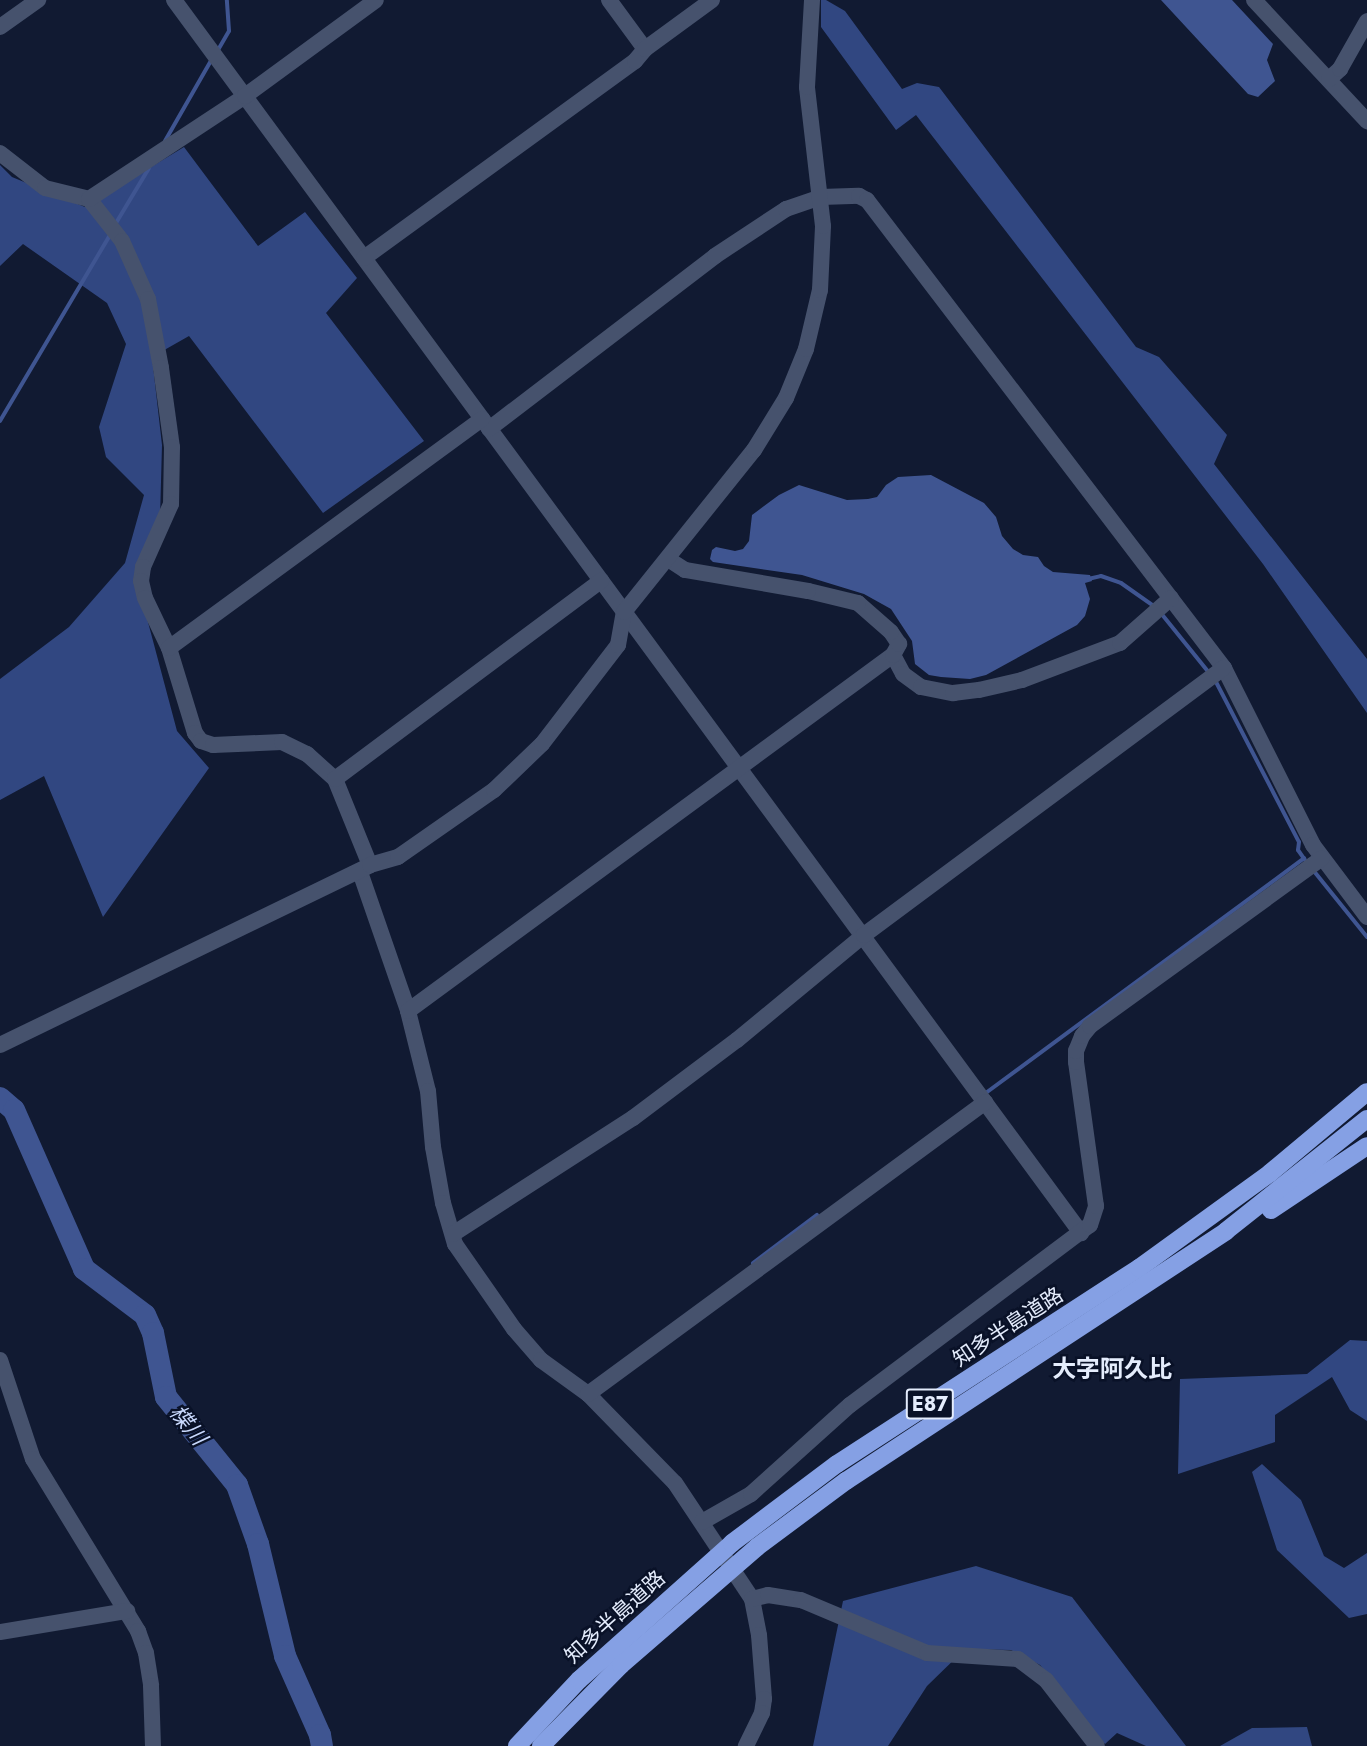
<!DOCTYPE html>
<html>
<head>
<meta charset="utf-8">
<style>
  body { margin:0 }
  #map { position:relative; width:1367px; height:1746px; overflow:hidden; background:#111a32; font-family:Jost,"Noto Sans JP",sans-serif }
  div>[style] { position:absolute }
  .forest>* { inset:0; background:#314781 }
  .water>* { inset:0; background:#3f5591 }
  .stream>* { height:4px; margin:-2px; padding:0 2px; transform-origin:2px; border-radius:2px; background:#3f5591 }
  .river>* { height:22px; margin:-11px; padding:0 11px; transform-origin:11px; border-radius:11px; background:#3f5591 }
  .minor>* { height:16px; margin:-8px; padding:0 8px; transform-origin:8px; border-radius:8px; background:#46526d }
  .highway>* { height:18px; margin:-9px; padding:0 9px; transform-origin:9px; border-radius:9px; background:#85a0e4 }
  span { translate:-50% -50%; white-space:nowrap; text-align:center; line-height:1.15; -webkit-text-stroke:5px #091127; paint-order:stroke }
  .shield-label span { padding:2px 4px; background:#091127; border:2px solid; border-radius:4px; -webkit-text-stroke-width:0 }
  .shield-label { font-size:20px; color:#e4ecfc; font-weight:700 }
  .street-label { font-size:21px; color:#e4ecfc }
  .water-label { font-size:22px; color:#c9d9fd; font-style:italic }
  .quarter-label { font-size:24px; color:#e4ecfc; font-weight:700 }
</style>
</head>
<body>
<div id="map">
  <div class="forest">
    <div style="clip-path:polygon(821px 0,826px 0,845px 11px,902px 89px,917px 83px,939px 87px,1136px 347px,1159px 357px,1227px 435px,1214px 464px,1367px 659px,1367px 713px,1263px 564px,916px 115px,896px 130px,821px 27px)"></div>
    <div style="clip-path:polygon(184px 147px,258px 246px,305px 212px,357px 278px,326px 313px,424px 441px,323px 513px,189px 336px,152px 357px,162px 445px,160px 518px,136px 577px,177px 731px,209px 768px,103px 917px,44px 776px,0 800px,0 679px,69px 627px,125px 563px,144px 495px,106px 457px,99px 427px,126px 344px,107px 303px,23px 244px,0 266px,0 165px,12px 177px,85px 207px)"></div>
    <div style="clip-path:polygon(1350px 1340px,1367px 1341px,1367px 1421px,1350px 1410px,1332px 1377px,1275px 1415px,1275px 1442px,1178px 1474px,1180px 1379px,1307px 1374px)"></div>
    <div style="clip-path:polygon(1262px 1464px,1301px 1500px,1324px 1556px,1344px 1568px,1367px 1553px,1367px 1614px,1349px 1618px,1277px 1550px,1252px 1472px)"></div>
    <div style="clip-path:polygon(976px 1566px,1072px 1597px,1186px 1746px,1146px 1746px,1117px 1733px,1105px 1744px,1040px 1665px,1011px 1650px,965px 1649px,927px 1686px,888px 1746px,813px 1746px,843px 1601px)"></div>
    <div style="clip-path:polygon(1307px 1727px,1312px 1746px,1220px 1746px,1252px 1728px)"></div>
  </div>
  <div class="water">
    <div style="clip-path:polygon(1161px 0,1232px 0,1273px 44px,1267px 60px,1275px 81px,1258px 97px,1248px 94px)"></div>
    <div style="clip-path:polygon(931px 475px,984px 503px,996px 517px,1002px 536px,1013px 549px,1023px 555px,1038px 557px,1044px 566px,1053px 572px,1090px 575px,1092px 581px,1085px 583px,1090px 599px,1085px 616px,1077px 625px,986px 675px,970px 679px,941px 677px,929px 675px,915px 664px,912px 641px,891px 609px,864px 594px,802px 575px,713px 562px,710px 559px,712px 550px,716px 547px,735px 551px,743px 549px,749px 541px,752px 515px,779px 495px,799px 485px,847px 500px,868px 499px,877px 497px,886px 485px,898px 477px)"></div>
  </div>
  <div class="stream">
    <div style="left:218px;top:50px;width:22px;rotate:-60deg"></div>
    <div style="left:229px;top:31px;width:31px;rotate:-94deg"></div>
    <div style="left:165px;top:141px;width:95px;rotate:-60.2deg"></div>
    <div style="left:116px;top:223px;width:64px;rotate:-59deg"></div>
    <div style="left:0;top:421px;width:218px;rotate:-59.4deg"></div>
    <div style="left:1088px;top:579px;width:13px;rotate:-13deg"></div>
    <div style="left:1101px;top:576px;width:21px;rotate:19deg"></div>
    <div style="left:1121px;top:583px;width:42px;rotate:35.2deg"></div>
    <div style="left:1160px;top:612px;width:80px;rotate:51.1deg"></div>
    <div style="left:1215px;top:680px;width:182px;rotate:62.6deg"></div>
    <div style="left:1299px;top:842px;width:8px;rotate:97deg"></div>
    <div style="left:1298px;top:850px;width:12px;rotate:55deg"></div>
    <div style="left:1313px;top:870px;width:86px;rotate:51.1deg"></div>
    <div style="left:983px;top:1095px;width:399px;rotate:-36.4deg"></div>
    <div style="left:753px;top:1263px;width:80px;rotate:-36.9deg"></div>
  </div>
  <div class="river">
    <div style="left:0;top:1098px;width:18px;rotate:41deg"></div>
    <div style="left:14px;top:1110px;width:174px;rotate:66.2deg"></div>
    <div style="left:84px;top:1269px;width:76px;rotate:37deg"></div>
    <div style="left:145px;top:1315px;width:20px;rotate:66deg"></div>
    <div style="left:153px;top:1333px;width:65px;rotate:78.5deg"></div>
    <div style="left:166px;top:1397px;width:113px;rotate:51.1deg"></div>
    <div style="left:237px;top:1485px;width:63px;rotate:70.4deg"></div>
    <div style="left:258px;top:1544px;width:115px;rotate:76.4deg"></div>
    <div style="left:285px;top:1656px;width:86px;rotate:66.1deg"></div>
    <div style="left:320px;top:1735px;width:11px;rotate:80deg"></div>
  </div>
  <div class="minor">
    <div style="left:174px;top:0;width:1531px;rotate:53.66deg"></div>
    <div style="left:609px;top:0;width:61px;rotate:53.7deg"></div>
    <div style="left:1254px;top:0;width:166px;rotate:47deg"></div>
    <div style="left:0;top:27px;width:47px;rotate:-35.4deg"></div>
    <div style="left:1329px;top:79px;width:15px;rotate:-42deg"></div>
    <div style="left:1340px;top:69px;width:55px;rotate:-60.6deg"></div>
    <div style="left:0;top:153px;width:57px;rotate:37.9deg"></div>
    <div style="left:45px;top:188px;width:45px;rotate:14deg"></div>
    <div style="left:89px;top:199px;width:53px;rotate:51.8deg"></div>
    <div style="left:122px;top:241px;width:64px;rotate:65.9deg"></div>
    <div style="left:148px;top:299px;width:70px;rotate:79.3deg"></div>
    <div style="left:161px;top:368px;width:80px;rotate:82.1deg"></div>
    <div style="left:172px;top:447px;width:57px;rotate:91deg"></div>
    <div style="left:171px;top:504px;width:69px;rotate:114deg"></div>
    <div style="left:143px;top:567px;width:14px;rotate:98deg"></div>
    <div style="left:141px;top:581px;width:17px;rotate:77deg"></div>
    <div style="left:145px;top:598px;width:55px;rotate:64.4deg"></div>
    <div style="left:169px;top:648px;width:89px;rotate:73deg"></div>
    <div style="left:195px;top:733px;width:10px;rotate:53deg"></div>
    <div style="left:201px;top:741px;width:13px;rotate:18deg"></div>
    <div style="left:213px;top:745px;width:69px;rotate:-2.5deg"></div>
    <div style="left:282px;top:742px;width:28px;rotate:26deg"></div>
    <div style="left:307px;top:754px;width:38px;rotate:42deg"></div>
    <div style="left:335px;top:779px;width:93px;rotate:67.9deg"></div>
    <div style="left:89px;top:199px;width:187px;rotate:-33.4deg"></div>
    <div style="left:245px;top:96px;width:162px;rotate:-36.2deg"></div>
    <div style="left:364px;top:258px;width:335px;rotate:-36deg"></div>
    <div style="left:635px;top:61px;width:16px;rotate:-50deg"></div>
    <div style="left:645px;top:49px;width:83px;rotate:-36.2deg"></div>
    <div style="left:489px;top:429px;width:285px;rotate:-37.4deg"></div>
    <div style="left:715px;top:256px;width:85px;rotate:-33.5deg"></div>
    <div style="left:786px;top:209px;width:37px;rotate:-19deg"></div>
    <div style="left:821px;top:197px;width:38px;rotate:-2deg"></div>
    <div style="left:859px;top:196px;width:9px;rotate:27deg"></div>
    <div style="left:867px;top:200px;width:589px;rotate:52.66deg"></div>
    <div style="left:1224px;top:668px;width:198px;rotate:63.3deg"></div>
    <div style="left:1313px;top:845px;width:90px;rotate:53.1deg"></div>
    <div style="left:169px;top:648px;width:388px;rotate:-36.2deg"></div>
    <div style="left:893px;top:655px;width:21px;rotate:62deg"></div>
    <div style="left:903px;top:674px;width:22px;rotate:36deg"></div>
    <div style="left:921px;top:687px;width:33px;rotate:11deg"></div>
    <div style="left:953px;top:693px;width:26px;rotate:-7deg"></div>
    <div style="left:979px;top:690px;width:44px;rotate:-13.1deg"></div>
    <div style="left:1022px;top:680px;width:105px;rotate:-20.7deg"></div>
    <div style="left:1120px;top:643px;width:68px;rotate:-41.4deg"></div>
    <div style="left:335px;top:779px;width:332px;rotate:-36.7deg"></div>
    <div style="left:360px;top:872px;width:147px;rotate:70.9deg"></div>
    <div style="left:408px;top:1011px;width:82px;rotate:76deg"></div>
    <div style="left:428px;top:1091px;width:56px;rotate:84.9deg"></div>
    <div style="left:433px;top:1147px;width:57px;rotate:79.9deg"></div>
    <div style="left:443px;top:1203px;width:43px;rotate:73.7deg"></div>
    <div style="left:455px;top:1244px;width:103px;rotate:55.2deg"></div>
    <div style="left:514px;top:1329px;width:41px;rotate:48.9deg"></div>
    <div style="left:541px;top:1360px;width:58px;rotate:35.9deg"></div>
    <div style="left:588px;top:1394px;width:124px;rotate:45.7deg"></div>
    <div style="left:675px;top:1483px;width:139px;rotate:56.4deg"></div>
    <div style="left:752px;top:1599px;width:37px;rotate:79deg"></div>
    <div style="left:759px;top:1635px;width:64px;rotate:85.5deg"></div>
    <div style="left:764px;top:1699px;width:14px;rotate:98deg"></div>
    <div style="left:762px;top:1713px;width:37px;rotate:116deg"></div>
    <div style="left:408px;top:1011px;width:602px;rotate:-36.28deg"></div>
    <div style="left:893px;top:655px;width:13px;rotate:-61deg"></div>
    <div style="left:899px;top:644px;width:14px;rotate:-124deg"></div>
    <div style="left:891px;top:632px;width:44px;rotate:-138.7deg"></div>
    <div style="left:858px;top:603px;width:51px;rotate:-166.5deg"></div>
    <div style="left:808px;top:591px;width:125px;rotate:-170.3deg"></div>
    <div style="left:685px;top:570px;width:20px;rotate:-147deg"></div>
    <div style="left:0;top:1045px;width:411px;rotate:-25.9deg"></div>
    <div style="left:370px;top:865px;width:29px;rotate:-16deg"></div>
    <div style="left:398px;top:857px;width:117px;rotate:-34.9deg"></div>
    <div style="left:494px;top:790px;width:66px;rotate:-43.8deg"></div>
    <div style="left:542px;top:744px;width:125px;rotate:-52.5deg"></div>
    <div style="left:618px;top:645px;width:34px;rotate:-80deg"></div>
    <div style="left:624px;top:612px;width:208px;rotate:-51.3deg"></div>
    <div style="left:754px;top:450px;width:61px;rotate:-58.4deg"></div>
    <div style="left:786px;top:398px;width:53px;rotate:-67.8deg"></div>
    <div style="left:806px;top:349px;width:61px;rotate:-76.7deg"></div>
    <div style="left:820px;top:290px;width:64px;rotate:-87.3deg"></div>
    <div style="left:823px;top:226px;width:140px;rotate:-96.6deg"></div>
    <div style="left:807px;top:87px;width:87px;rotate:-86.7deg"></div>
    <div style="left:453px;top:1234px;width:214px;rotate:-32.8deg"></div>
    <div style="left:633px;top:1118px;width:130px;rotate:-36.9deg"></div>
    <div style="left:737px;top:1040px;width:165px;rotate:-39.6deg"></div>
    <div style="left:864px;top:935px;width:448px;rotate:-36.6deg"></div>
    <div style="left:0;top:1360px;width:104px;rotate:71.6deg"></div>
    <div style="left:33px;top:1459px;width:202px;rotate:58.6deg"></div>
    <div style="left:138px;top:1631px;width:23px;rotate:70deg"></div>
    <div style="left:146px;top:1653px;width:33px;rotate:81deg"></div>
    <div style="left:151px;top:1686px;width:60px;rotate:88.1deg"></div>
    <div style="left:588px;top:1394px;width:493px;rotate:-36.3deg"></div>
    <div style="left:702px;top:1522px;width:56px;rotate:-29.7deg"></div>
    <div style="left:751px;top:1494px;width:133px;rotate:-42deg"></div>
    <div style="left:850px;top:1405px;width:300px;rotate:-36.9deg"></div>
    <div style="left:1090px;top:1225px;width:20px;rotate:-72deg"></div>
    <div style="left:1096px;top:1206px;width:145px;rotate:-97.9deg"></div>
    <div style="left:1076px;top:1062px;width:11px;rotate:-90deg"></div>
    <div style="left:1076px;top:1051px;width:16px;rotate:-68deg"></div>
    <div style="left:1082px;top:1036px;width:13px;rotate:-51deg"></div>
    <div style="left:1090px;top:1026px;width:286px;rotate:-35.9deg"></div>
    <div style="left:752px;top:1599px;width:16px;rotate:-14deg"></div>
    <div style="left:768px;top:1595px;width:33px;rotate:9deg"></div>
    <div style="left:801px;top:1600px;width:137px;rotate:22.8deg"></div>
    <div style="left:927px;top:1653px;width:91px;rotate:3.8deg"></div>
    <div style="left:1018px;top:1659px;width:35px;rotate:37deg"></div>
    <div style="left:1046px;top:1680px;width:83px;rotate:52.3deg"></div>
    <div style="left:0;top:1632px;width:129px;rotate:-9.4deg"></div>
  </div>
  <div class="highway">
    <div style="left:1271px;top:1210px;width:115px;rotate:-33.7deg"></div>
    <div style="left:517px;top:1746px;width:91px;rotate:-46.8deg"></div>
    <div style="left:579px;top:1680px;width:205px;rotate:-41.8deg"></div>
    <div style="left:732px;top:1543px;width:131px;rotate:-37deg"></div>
    <div style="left:837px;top:1464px;width:360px;rotate:-33deg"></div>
    <div style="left:1139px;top:1268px;width:162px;rotate:-35.9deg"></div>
    <div style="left:1270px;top:1173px;width:126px;rotate:-39.9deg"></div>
    <div style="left:541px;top:1746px;width:114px;rotate:-45.4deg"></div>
    <div style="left:621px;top:1665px;width:180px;rotate:-40.9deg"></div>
    <div style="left:757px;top:1547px;width:111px;rotate:-36.6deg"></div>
    <div style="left:846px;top:1481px;width:455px;rotate:-33.3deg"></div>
    <div style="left:1226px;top:1231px;width:180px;rotate:-38.5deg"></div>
  </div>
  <div class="shield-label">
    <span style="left:930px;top:1404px">E87</span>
  </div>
  <div class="street-label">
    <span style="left:1008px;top:1327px;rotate:-33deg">知多半島道路</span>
    <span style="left:615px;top:1617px;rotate:-42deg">知多半島道路</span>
  </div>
  <div class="water-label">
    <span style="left:188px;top:1425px;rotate:51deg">楪川</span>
  </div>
  <div class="quarter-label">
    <span style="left:1112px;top:1369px">大字阿久比</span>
  </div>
</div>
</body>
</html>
